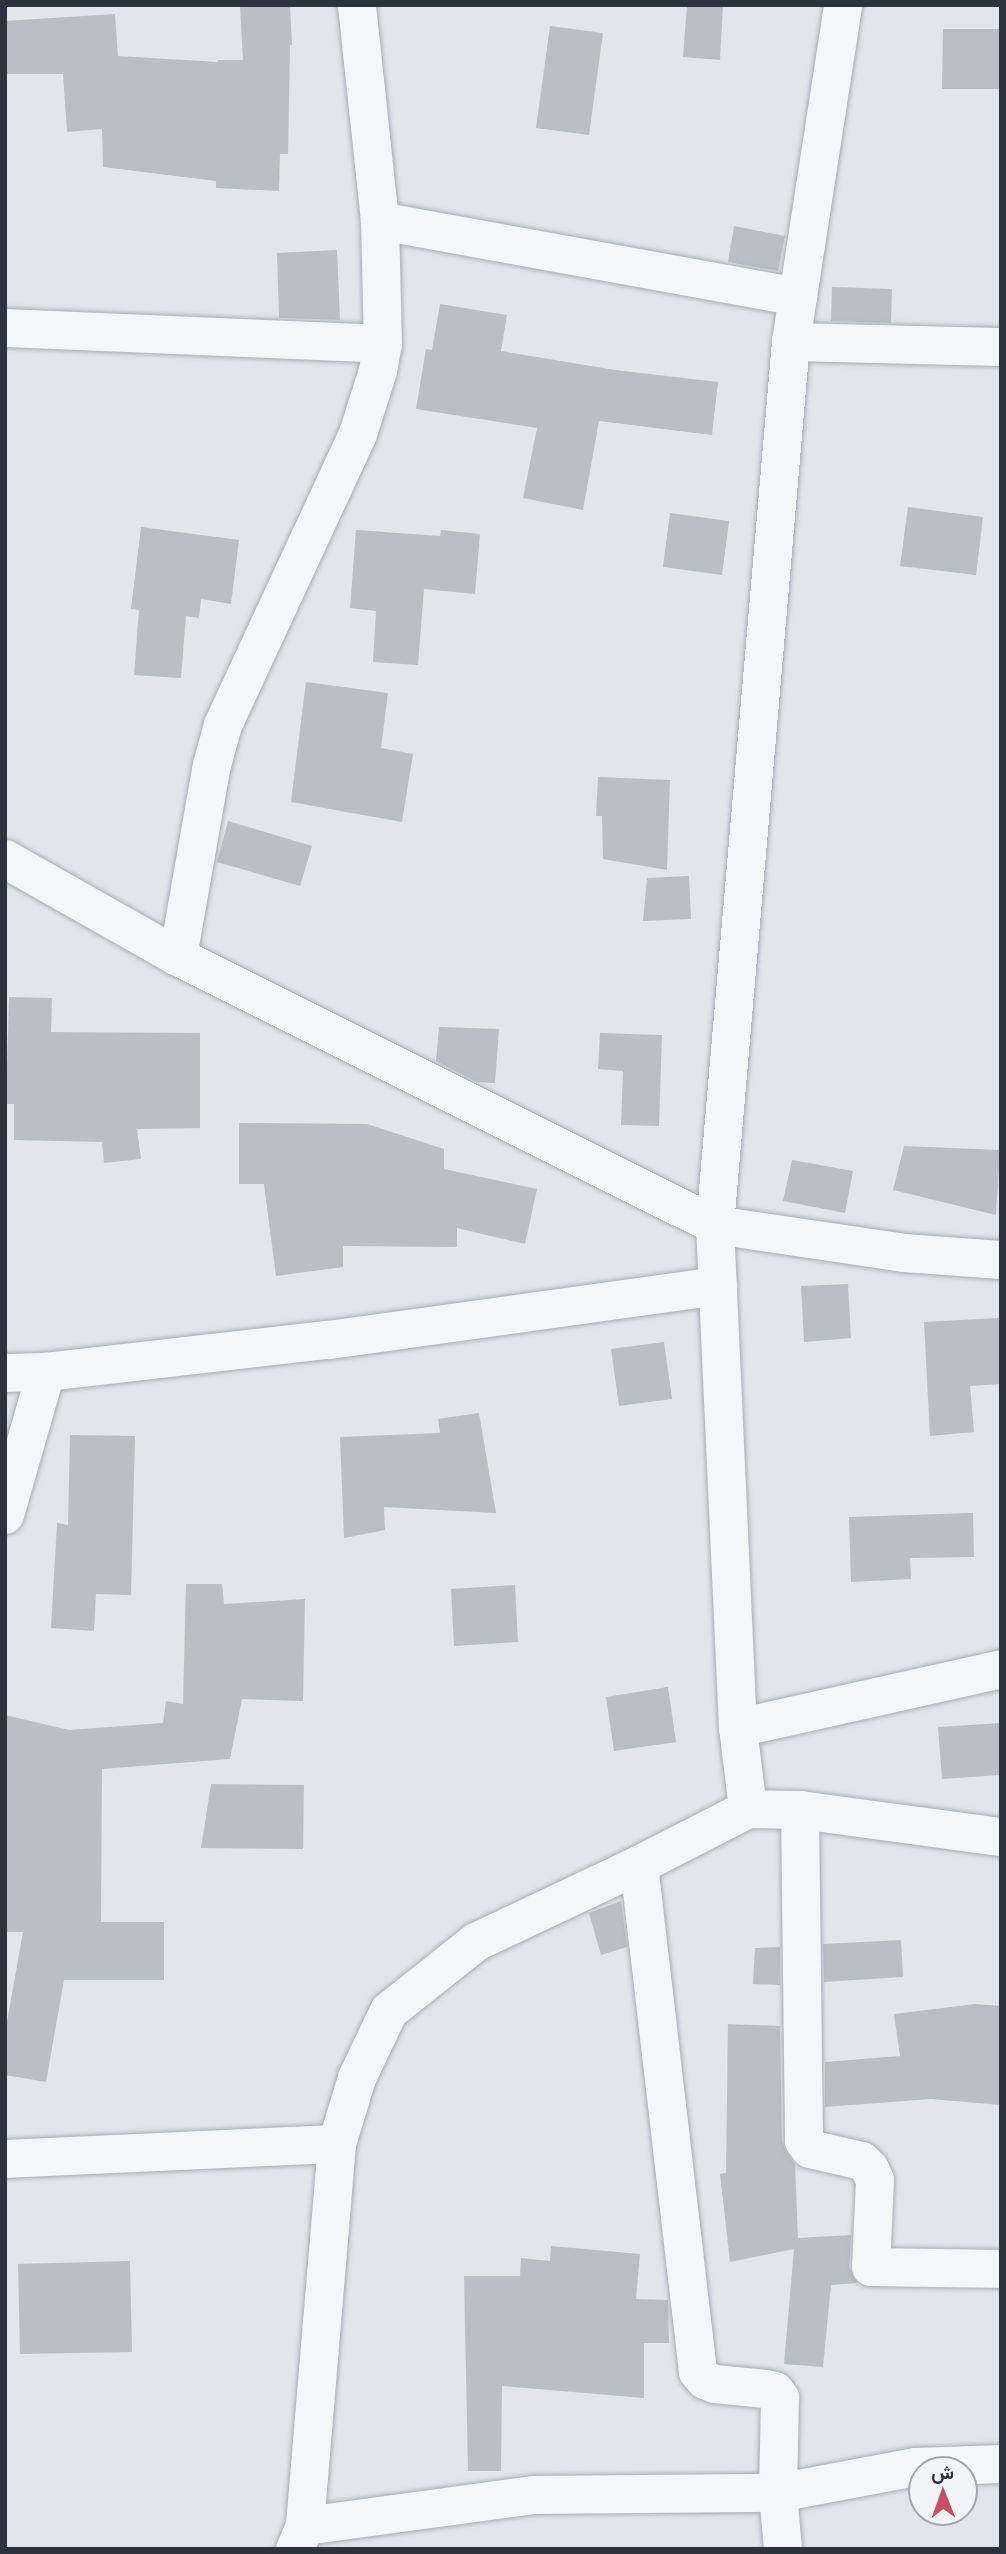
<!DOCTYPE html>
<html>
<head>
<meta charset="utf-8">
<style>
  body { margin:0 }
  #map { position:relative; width:1006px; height:2554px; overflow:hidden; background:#e2e5ea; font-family:"Noto Sans",Vazirmatn,sans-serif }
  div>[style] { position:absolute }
  .building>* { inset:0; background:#babfc6 }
  .roads { filter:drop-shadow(0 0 2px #a7acb4) drop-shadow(0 0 2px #a7acb4) }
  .minor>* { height:38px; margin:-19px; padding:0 19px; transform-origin:19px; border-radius:19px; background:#f5f6f8 }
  span { translate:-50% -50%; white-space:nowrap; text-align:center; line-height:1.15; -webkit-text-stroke:7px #f2f4f7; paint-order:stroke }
  .frame { position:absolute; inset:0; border:7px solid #2b3341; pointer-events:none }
  .north { position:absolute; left:908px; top:2456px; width:70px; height:70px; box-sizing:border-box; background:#f2f4f7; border:2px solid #a2a7ae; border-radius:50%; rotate:359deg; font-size:19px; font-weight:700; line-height:28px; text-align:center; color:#2b3341 }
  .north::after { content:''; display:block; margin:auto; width:24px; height:32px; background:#c74f63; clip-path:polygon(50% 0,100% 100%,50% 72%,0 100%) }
</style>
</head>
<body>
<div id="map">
  <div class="building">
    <div style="clip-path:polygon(240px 5px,290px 5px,292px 45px,290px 45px,288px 154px,280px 154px,279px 191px,216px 188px,216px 181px,103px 167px,102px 129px,67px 132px,63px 74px,5px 74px,5px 21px,115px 14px,118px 56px,218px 62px,218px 60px,243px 60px)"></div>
    <div style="clip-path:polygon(687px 5px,723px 5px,720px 60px,683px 57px)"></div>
    <div style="clip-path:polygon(550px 26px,603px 33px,589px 135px,536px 128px)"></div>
    <div style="clip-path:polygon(943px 29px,1001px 29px,1001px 89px,942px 89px)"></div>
    <div style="clip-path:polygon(734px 226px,785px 236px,778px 271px,728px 262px)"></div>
    <div style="clip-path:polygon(337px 250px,340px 320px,279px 318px,277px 253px)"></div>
    <div style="clip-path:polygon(832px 287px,892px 289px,891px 323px,831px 321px)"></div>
    <div style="clip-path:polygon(440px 304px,507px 315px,501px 351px,615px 370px,718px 382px,712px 435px,599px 421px,583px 510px,523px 498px,537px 428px,416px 409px,426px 349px,432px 350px)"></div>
    <div style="clip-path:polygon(908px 507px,983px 517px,976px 575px,900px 566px)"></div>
    <div style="clip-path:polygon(670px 513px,729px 521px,722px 575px,663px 567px)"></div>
    <div style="clip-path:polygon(141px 527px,239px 540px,231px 604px,201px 599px,199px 618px,186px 616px,181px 678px,134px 675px,139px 610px,131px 609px)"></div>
    <div style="clip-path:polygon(356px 530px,440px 536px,441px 530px,480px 534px,475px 594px,424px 589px,418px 665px,373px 662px,376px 611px,350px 608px)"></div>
    <div style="clip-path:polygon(306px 682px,388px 693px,381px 748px,413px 754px,402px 822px,291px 802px)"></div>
    <div style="clip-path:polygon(598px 777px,670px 780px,667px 870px,603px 859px,602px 816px,596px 816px)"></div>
    <div style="clip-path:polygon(228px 821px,312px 846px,300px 886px,217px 862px)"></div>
    <div style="clip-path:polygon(689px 876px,691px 919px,643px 921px,647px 878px)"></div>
    <div style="clip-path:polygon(9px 997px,52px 998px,51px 1032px,200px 1033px,200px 1128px,137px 1129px,141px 1159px,104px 1163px,102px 1142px,14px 1140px,14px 1104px,6px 1104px)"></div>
    <div style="clip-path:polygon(439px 1027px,499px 1029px,495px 1083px,477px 1082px,436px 1061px)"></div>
    <div style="clip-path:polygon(600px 1033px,662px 1035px,659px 1126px,621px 1125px,623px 1071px,598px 1069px)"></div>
    <div style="clip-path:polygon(239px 1123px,367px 1124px,444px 1149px,444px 1169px,537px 1189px,525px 1244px,457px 1228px,457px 1247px,343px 1246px,343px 1267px,276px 1276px,264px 1184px,239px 1184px)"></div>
    <div style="clip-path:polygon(904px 1146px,1000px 1150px,996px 1215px,893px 1190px)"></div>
    <div style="clip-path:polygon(792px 1160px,853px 1171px,845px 1213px,783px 1201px)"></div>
    <div style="clip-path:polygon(848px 1284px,851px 1338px,804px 1342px,801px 1286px)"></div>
    <div style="clip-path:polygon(999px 1318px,1001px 1384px,970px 1386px,974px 1432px,930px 1436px,924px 1322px)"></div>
    <div style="clip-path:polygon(664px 1342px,672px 1399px,619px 1406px,611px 1349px)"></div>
    <div style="clip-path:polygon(479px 1413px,496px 1513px,384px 1507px,385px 1530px,344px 1538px,340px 1437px,440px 1433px,438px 1419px)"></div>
    <div style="clip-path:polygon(70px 1435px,135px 1436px,131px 1595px,96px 1594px,94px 1631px,51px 1628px,57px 1523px,68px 1525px)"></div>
    <div style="clip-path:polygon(973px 1513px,974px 1557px,910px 1558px,911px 1579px,851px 1582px,849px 1517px)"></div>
    <div style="clip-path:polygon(186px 1584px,222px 1584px,224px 1604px,305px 1599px,303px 1701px,242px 1699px,230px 1759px,102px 1769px,101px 1922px,164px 1922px,164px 1980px,64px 1980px,46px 2082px,5px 2075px,5px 2033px,23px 1932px,5px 1932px,5px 1715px,69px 1730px,163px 1723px,166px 1701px,183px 1704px)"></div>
    <div style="clip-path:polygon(515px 1585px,518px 1642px,454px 1646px,451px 1589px)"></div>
    <div style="clip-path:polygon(668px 1687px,676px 1742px,614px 1751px,606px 1697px)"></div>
    <div style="clip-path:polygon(1001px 1723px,1001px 1775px,942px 1779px,938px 1727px)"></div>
    <div style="clip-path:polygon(211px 1784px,304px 1785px,303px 1849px,201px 1848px)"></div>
    <div style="clip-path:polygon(621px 1901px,627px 1947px,601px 1955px,589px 1913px)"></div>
    <div style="clip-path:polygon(901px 1940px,903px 1977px,824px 1982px,823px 1944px)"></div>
    <div style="clip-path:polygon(780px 1947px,780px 1985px,753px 1984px,755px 1948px)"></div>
    <div style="clip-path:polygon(975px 2004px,1001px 2006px,1001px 2105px,931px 2099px,825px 2107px,825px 2062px,900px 2056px,894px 2014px)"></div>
    <div style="clip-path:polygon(728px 2024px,780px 2026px,782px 2141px,787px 2154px,795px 2164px,798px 2238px,851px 2235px,849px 2267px,857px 2283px,831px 2285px,823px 2367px,784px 2364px,794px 2249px,730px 2262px,720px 2174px,726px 2173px)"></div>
    <div style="clip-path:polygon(551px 2246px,640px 2254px,636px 2299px,668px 2300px,669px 2343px,644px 2343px,644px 2398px,502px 2386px,501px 2471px,468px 2471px,464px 2276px,520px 2276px,521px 2258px,550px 2261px)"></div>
    <div style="clip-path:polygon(130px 2261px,132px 2352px,20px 2354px,18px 2264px)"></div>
  </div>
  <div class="roads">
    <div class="minor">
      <div style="left:380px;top:221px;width:425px;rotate:10.3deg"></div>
      <div style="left:5px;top:328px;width:378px;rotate:2.4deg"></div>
      <div style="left:791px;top:342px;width:210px;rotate:1.4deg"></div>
      <div style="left:5px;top:859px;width:199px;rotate:29.5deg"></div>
      <div style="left:178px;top:957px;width:600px;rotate:26.52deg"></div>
      <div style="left:715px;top:1225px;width:191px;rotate:8.4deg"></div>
      <div style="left:904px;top:1253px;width:97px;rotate:4.1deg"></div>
      <div style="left:178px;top:957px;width:195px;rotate:-80deg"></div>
      <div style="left:212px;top:765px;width:41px;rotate:-74.6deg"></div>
      <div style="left:223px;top:725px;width:321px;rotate:-65.1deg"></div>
      <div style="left:358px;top:434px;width:66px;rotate:-72.4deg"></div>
      <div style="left:378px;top:371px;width:27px;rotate:-80deg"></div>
      <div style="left:383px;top:344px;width:123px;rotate:-91.4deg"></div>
      <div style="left:380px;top:221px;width:217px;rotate:-96.1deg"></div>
      <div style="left:5px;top:1373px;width:41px;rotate:-1.4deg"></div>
      <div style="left:46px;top:1372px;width:285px;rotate:-6.5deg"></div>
      <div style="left:329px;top:1340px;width:393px;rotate:-7.9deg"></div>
      <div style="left:5px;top:1515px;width:149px;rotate:-74deg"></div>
      <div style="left:738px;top:1728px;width:270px;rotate:-12.6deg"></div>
      <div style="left:748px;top:1809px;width:82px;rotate:-97deg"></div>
      <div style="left:738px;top:1728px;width:504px;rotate:-92.62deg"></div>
      <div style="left:715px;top:1225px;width:886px;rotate:-85.08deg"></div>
      <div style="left:791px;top:342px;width:341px;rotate:-81.2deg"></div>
      <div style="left:800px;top:1810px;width:331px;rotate:89.3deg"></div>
      <div style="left:804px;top:2141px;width:10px;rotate:53deg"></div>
      <div style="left:810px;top:2149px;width:53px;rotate:13deg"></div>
      <div style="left:862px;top:2161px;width:11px;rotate:45deg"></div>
      <div style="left:870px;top:2169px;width:12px;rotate:66deg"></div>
      <div style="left:875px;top:2180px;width:87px;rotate:92.6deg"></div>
      <div style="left:871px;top:2267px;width:130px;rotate:0.9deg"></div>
      <div style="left:639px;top:1865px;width:510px;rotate:83.36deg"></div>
      <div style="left:698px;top:2372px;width:11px;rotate:49deg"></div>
      <div style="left:705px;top:2380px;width:11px;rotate:22deg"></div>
      <div style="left:715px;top:2384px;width:51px;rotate:5.6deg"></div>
      <div style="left:766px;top:2389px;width:9px;rotate:13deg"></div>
      <div style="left:775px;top:2391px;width:9px;rotate:54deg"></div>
      <div style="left:780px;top:2398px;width:95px;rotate:91.2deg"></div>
      <div style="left:778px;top:2493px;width:56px;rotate:84.9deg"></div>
      <div style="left:337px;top:2144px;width:69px;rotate:-73.1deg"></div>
      <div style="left:357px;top:2078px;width:74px;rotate:-64.5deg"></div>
      <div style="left:389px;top:2011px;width:111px;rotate:-38.4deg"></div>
      <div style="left:476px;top:1942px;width:180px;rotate:-25.3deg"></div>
      <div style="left:639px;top:1865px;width:123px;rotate:-27.2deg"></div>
      <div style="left:748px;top:1809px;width:52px;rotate:1.1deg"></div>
      <div style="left:800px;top:1810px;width:203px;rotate:7.7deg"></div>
      <div style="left:5px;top:2159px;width:332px;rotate:-2.6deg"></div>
      <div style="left:337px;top:2144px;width:383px;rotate:94.8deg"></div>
      <div style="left:305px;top:2526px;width:25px;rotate:113deg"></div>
      <div style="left:305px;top:2526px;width:230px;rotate:-7.7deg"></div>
      <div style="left:533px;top:2495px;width:245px;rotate:-0.5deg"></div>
      <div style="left:778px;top:2493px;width:140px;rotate:-10.7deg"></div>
      <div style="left:916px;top:2467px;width:85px;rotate:-2deg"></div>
    </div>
  </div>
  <div class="frame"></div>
  <div class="north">ش</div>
</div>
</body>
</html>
